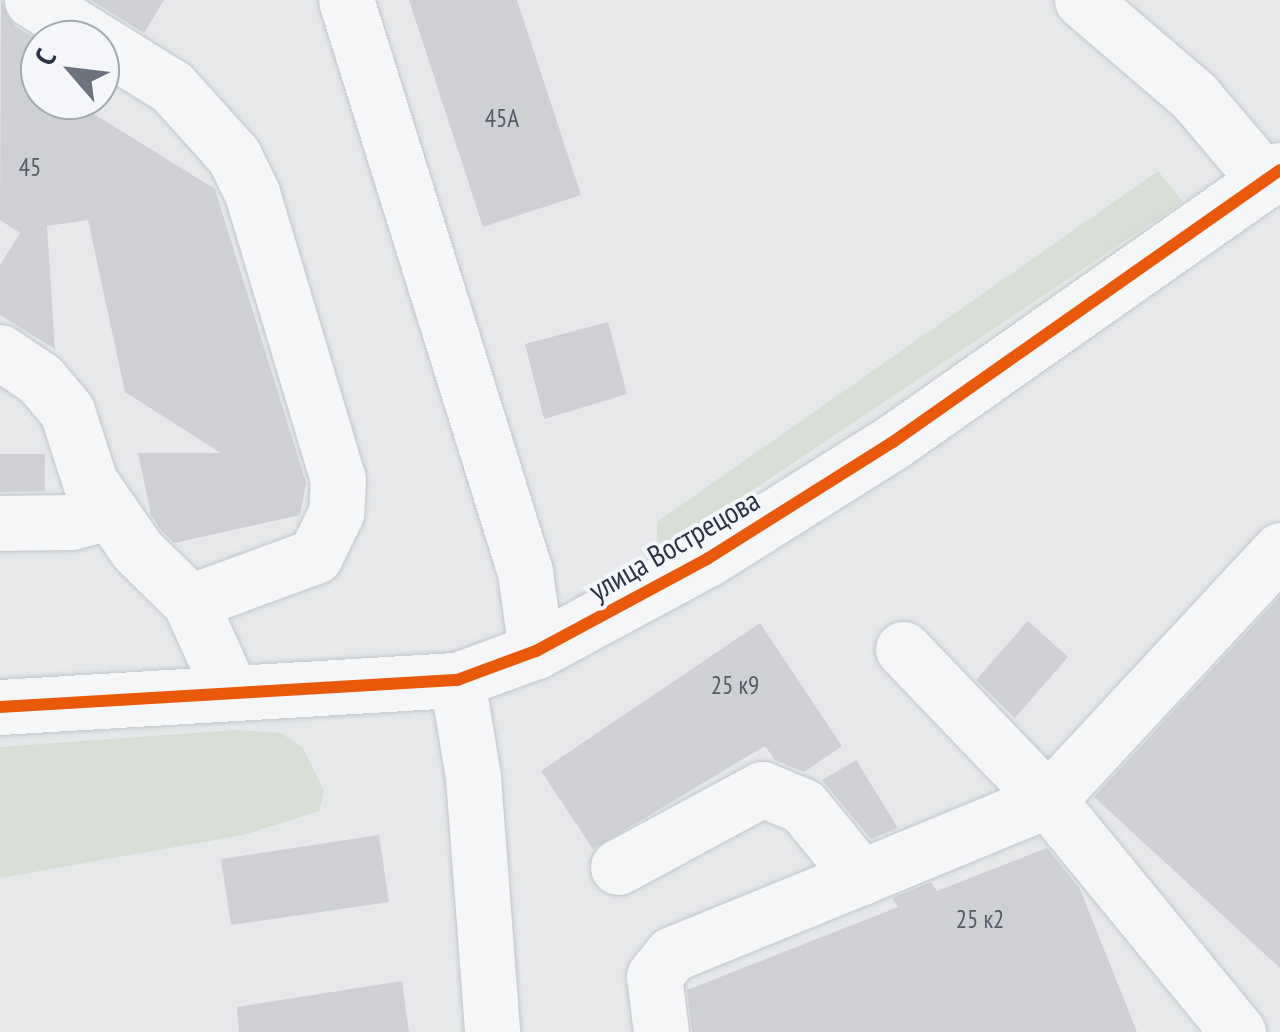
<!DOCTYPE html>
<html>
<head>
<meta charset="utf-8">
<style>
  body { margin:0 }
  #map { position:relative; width:1280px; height:1032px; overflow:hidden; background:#e6e8ea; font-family:"PT Sans Narrow",sans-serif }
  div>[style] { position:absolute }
  .green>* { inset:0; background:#d6ded6 }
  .building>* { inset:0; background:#ced0d3 }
  .roads { filter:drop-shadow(0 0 2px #c4c6c8) drop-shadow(0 0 2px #c4c6c8) }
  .minor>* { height:55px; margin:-27.5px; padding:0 27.5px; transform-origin:27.5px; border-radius:27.5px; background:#f5f6f7 }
  .cycleway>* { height:12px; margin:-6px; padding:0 6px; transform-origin:6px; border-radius:6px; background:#e8590c }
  span { translate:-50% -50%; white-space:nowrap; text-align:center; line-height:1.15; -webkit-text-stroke:8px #f4f6f9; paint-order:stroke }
  .number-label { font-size:25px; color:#545c69 }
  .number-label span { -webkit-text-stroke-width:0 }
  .street-label { font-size:30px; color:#2b3445 }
  .north { position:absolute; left:20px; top:20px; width:100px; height:100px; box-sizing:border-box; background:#f4f6f9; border:2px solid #a4a8b1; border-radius:50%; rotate:298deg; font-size:28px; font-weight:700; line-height:40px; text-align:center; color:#2b3445 }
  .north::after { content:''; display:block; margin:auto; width:35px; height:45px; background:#6c737f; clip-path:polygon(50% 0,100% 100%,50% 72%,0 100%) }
</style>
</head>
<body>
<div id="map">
  <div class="green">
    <div style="clip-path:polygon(1158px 171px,1183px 202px,657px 554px,657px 522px)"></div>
    <div style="clip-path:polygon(235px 730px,281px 733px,303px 748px,324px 791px,319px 811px,243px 835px,0 878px,0 747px)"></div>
  </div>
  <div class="building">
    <div style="clip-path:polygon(1px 0,15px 26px,40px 42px,40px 100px,100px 100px,100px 79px,111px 86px,94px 114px,215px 189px,306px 483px,300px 515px,174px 543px,161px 530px,151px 515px,138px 453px,221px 453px,125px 392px,88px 220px,47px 226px,55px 349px,0 315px,0 265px,20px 233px,0 220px)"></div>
    <div style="clip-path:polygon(91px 0,164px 0,144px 33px)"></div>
    <div style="clip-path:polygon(409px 0,517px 0,581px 195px,483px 227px)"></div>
    <div style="clip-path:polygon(608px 322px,627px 394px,544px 419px,525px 344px)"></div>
    <div style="clip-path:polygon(0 454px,45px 454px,45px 491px,0 492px)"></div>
    <div style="clip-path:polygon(1280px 596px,1280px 968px,1094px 797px)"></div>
    <div style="clip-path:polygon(1028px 621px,1068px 657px,1015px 718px,976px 680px)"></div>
    <div style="clip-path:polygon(760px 623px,842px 746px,804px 772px,775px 760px,765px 746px,593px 849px,541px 771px)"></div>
    <div style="clip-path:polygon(856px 760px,898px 828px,871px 839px,822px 780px)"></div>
    <div style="clip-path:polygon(379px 835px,389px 902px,231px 925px,221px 859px)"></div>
    <div style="clip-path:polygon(1047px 848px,1080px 889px,1137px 1032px,692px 1032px,687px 990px,898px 907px,892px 898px,931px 882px,937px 891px)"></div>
    <div style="clip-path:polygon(402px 981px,409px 1032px,239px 1032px,237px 1007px)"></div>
  </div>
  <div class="roads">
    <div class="minor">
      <div style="left:32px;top:0;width:165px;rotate:31.9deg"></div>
      <div style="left:172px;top:87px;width:93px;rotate:48.1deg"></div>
      <div style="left:234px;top:156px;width:41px;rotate:64.1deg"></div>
      <div style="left:252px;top:193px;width:299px;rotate:73.3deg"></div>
      <div style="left:338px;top:479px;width:34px;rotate:93deg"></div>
      <div style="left:336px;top:513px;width:48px;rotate:116deg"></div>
      <div style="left:315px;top:556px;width:133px;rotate:159.8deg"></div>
      <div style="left:346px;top:0;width:599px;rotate:72.62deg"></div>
      <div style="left:525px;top:572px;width:80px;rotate:82.1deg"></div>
      <div style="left:1082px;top:0;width:148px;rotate:40.6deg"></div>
      <div style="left:1194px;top:96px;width:111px;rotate:49.7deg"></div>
      <div style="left:0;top:352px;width:48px;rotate:34deg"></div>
      <div style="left:40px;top:379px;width:42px;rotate:49.8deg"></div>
      <div style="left:67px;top:411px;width:75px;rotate:72.1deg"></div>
      <div style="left:90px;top:482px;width:83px;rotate:55.3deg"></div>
      <div style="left:137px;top:550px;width:74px;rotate:44.5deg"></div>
      <div style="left:190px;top:602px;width:100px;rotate:65.7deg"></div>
      <div style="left:0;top:523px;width:71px;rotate:-0.8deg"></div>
      <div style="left:71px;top:522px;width:39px;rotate:-15deg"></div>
      <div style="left:903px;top:649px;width:209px;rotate:46.2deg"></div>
      <div style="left:1048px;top:800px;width:300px;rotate:50.7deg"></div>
      <div style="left:457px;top:680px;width:98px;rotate:80.6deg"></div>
      <div style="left:473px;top:777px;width:256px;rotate:85.7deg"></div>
      <div style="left:0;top:707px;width:458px;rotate:-3.4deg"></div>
      <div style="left:457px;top:680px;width:84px;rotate:-20.2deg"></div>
      <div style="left:536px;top:651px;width:194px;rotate:-28.3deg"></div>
      <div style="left:707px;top:559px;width:220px;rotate:-32.2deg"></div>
      <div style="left:893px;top:442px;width:473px;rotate:-35.1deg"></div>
      <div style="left:618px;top:867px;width:164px;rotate:-28.4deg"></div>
      <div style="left:762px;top:789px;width:44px;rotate:22.5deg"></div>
      <div style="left:803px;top:806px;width:92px;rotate:50.8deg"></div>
      <div style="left:861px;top:877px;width:202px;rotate:-22.4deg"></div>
      <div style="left:1048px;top:800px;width:341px;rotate:-47.1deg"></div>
      <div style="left:661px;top:1032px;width:56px;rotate:-97.1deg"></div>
      <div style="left:654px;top:976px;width:28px;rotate:-51deg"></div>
      <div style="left:672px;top:954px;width:204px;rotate:-22.2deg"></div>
    </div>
  </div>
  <div class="cycleway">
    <div style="left:0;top:707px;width:458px;rotate:-3.4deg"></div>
    <div style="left:457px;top:680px;width:84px;rotate:-20.2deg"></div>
    <div style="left:536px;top:651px;width:194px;rotate:-28.3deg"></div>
    <div style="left:707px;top:559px;width:220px;rotate:-32.2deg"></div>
    <div style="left:893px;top:442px;width:473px;rotate:-35.1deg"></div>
  </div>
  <div class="number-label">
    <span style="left:502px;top:118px">45А</span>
    <span style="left:30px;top:167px">45</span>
    <span style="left:735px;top:685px">25 к9</span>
    <span style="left:980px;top:919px">25 к2</span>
  </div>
  <div class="street-label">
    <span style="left:674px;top:545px;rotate:-30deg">улица Вострецова</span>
  </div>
  <div class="north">С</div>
</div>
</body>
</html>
